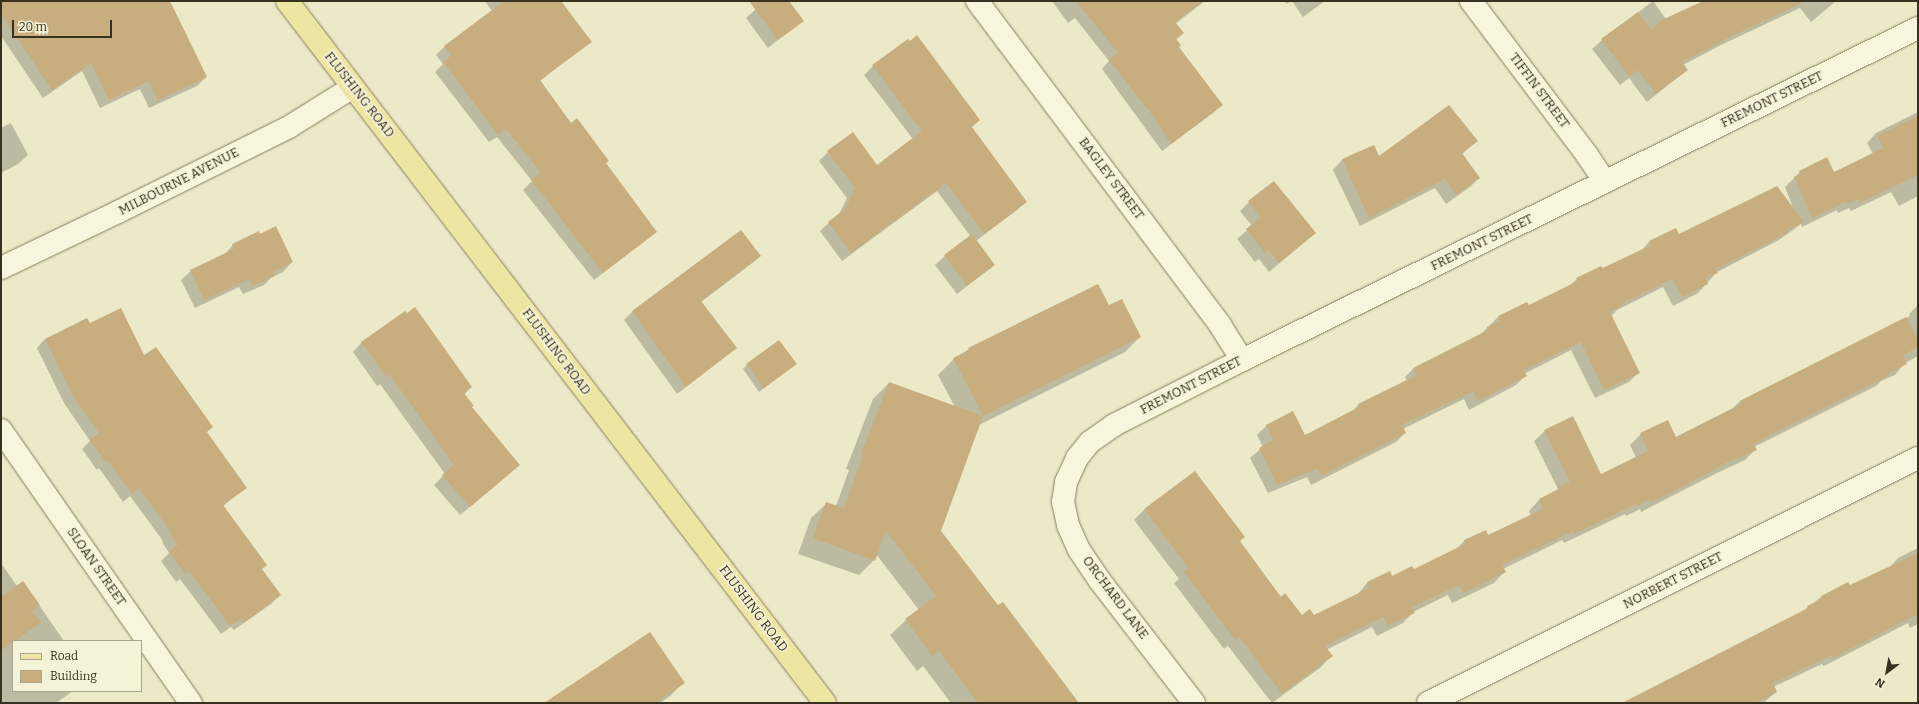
<!DOCTYPE html>
<html>
<head>
<meta charset="utf-8">
<style>
  body { margin:0 }
  #map { position:relative; width:1919px; height:704px; overflow:hidden; background:#ece9c8; font-family:Bitter,serif }
  div>[style] { position:absolute }
  .shadow>* { inset:0; background:#0003 }
  .building>* { inset:0; background:#c8ae7f }
  .roads { filter:drop-shadow(0 0 1px #877d5e) drop-shadow(0 0 1px #877d5e) }
  .minor>* { height:22px; margin:-11px; padding:0 11px; transform-origin:11px; border-radius:11px; background:#f7f5db }
  .major>* { height:22px; margin:-11px; padding:0 11px; transform-origin:11px; border-radius:11px; background:#ede6a2 }
  span { translate:-50% -50%; white-space:nowrap; text-align:center; line-height:1.15; -webkit-text-stroke:3px #f4f2d7; paint-order:stroke }
  .street-label { font-size:13px; color:#383120 }
  .frame { position:absolute; inset:0; border:2px solid #383120; pointer-events:none }
  .legend { position:absolute; left:12px; top:640px; width:130px; height:52px; box-sizing:border-box; background:#f4f2d7; border:1px solid #a9a58e; margin:0; padding:5px 7px; list-style:none; font-size:12px; color:#383120 }
  .legend li { display:flex; align-items:center; gap:8px; height:20px }
  .legend b { width:20px; border:1px solid #a9a58e }
  .north { position:absolute; left:1867px; top:652px; width:40px; height:40px; -webkit-text-stroke:3px #f4f2d7; paint-order:stroke; rotate:212deg; font-size:11px; font-weight:700; line-height:16px; text-align:center; color:#383120 }
  .north::after { content:''; display:block; margin:auto; width:14px; height:18px; background:#383120; clip-path:polygon(50% 0,100% 100%,50% 72%,0 100%) }
  .scale { position:absolute; left:12px; top:20px; width:100px; height:18px; box-sizing:border-box; border:2px solid #383120; border-top:0; padding-left:5px; font-size:12px; line-height:14px; white-space:nowrap; color:#383120; -webkit-text-stroke:3px #f4f2d7; paint-order:stroke }
</style>
</head>
<body>
<div id="map">
  <div class="shadow">
    <div style="clip-path:polygon(1px 1px,169px 1px,206px 77px,197px 86px,149px 108px,140px 89px,100px 108px,82px 71px,43px 98px,1px 36px)"></div>
    <div style="clip-path:polygon(485px 1px,535px 1px,574px 54px,540px 81px,571px 124px,608px 161px,605px 164px,656px 232px,594px 280px,523px 190px,532px 181px,497px 137px,489px 142px,435px 72px,443px 64px,436px 55px,444px 47px,492px 11px)"></div>
    <div style="clip-path:polygon(765px 1px,788px 1px,802px 20px,768px 48px,746px 18px)"></div>
    <div style="clip-path:polygon(1052px 1px,1205px 1px,1175px 24px,1183px 33px,1176px 40px,1178px 47px,1221px 105px,1213px 113px,1162px 151px,1102px 69px,1109px 61px,1075px 18px,1068px 23px)"></div>
    <div style="clip-path:polygon(1284px 1px,1291px 1px,1287px 4px)"></div>
    <div style="clip-path:polygon(1292px 1px,1325px 1px,1303px 17px)"></div>
    <div style="clip-path:polygon(1653px 1px,1666px 19px,1705px 1px,1836px 1px,1811px 22px,1800px 8px,1721px 45px,1683px 65px,1686px 70px,1647px 102px,1629px 78px,1620px 85px,1592px 49px,1602px 40px)"></div>
    <div style="clip-path:polygon(873px 66px,979px 120px,971px 128px,1026px 201px,1017px 210px,976px 241px,993px 265px,957px 294px,935px 265px,945px 256px,971px 237px,937px 191px,842px 261px,820px 231px,839px 214px,847px 198px,819px 161px,828px 152px,853px 133px,877px 167px,913px 139px,864px 75px)"></div>
    <div style="clip-path:polygon(1918px 112px,1918px 196px,1899px 206px,1891px 192px,1851px 211px,1849px 208px,1838px 213px,1837px 210px,1802px 227px,1801px 224px,1779px 240px,1717px 272px,1698px 293px,1673px 306px,1663px 287px,1617px 310px,1611px 316px,1638px 373px,1629px 382px,1595px 398px,1571px 350px,1524px 374px,1525px 376px,1516px 385px,1469px 410px,1464px 399px,1403px 429px,1405px 433px,1396px 442px,1311px 485px,1307px 477px,1268px 493px,1250px 458px,1263px 447px,1257px 435px,1266px 426px,1293px 413px,1304px 436px,1352px 412px,1358px 405px,1407px 381px,1405px 377px,1414px 368px,1480px 335px,1498px 317px,1527px 303px,1528px 307px,1569px 286px,1577px 279px,1601px 267px,1603px 270px,1641px 251px,1649px 242px,1675px 229px,1679px 235px,1794px 210px,1785px 187px,1800px 172px,1834px 173px,1873px 154px,1867px 143px,1876px 133px)"></div>
    <div style="clip-path:polygon(11px 123px,28px 155px,18px 164px,1px 173px,1px 128px)"></div>
    <div style="clip-path:polygon(1477px 141px,1462px 154px,1479px 178px,1470px 187px,1446px 204px,1435px 188px,1360px 226px,1333px 170px,1342px 160px,1373px 146px,1378px 157px)"></div>
    <div style="clip-path:polygon(1249px 202px,1315px 233px,1269px 272px,1259px 259px,1255px 262px,1237px 239px,1252px 226px,1240px 211px)"></div>
    <div style="clip-path:polygon(259px 235px,292px 262px,283px 272px,272px 277px,264px 285px,243px 294px,239px 287px,195px 308px,181px 280px,191px 271px,224px 255px,233px 245px)"></div>
    <div style="clip-path:polygon(760px 256px,751px 264px,701px 302px,736px 348px,677px 394px,624px 320px,632px 312px)"></div>
    <div style="clip-path:polygon(1918px 305px,1918px 356px,1905px 363px,1895px 375px,1881px 381px,1876px 386px,1754px 447px,1755px 450px,1745px 460px,1717px 473px,1668px 498px,1641px 512px,1640px 509px,1626px 516px,1625px 514px,1564px 543px,1562px 540px,1503px 569px,1504px 572px,1494px 583px,1467px 596px,1452px 603px,1448px 595px,1413px 612px,1403px 623px,1377px 636px,1372px 627px,1326px 650px,1331px 656px,1321px 667px,1272px 703px,1228px 646px,1224px 649px,1174px 583px,1179px 579px,1134px 520px,1145px 509px,1239px 542px,1281px 598px,1301px 617px,1314px 616px,1357px 595px,1367px 583px,1389px 572px,1392px 578px,1413px 571px,1455px 551px,1464px 541px,1488px 536px,1531px 516px,1529px 511px,1539px 500px,1558px 489px,1534px 441px,1545px 431px,1601px 476px,1636px 458px,1630px 445px,1641px 434px,1675px 438px,1732px 409px,1740px 401px,1910px 316px,1909px 314px)"></div>
    <div style="clip-path:polygon(1108px 307px,1140px 337px,1125px 352px,979px 425px,940px 531px,997px 607px,1078px 703px,951px 703px,923px 666px,917px 671px,890px 635px,906px 620px,919px 610px,876px 554px,874px 560px,859px 575px,798px 554px,811px 518px,827px 503px,836px 506px,849px 470px,846px 469px,873px 399px,889px 383px,955px 407px,938px 375px,954px 359px,969px 349px)"></div>
    <div style="clip-path:polygon(89px 324px,144px 356px,206px 433px,245px 488px,223px 506px,261px 569px,280px 595px,271px 604px,234px 630px,231px 627px,221px 634px,180px 579px,176px 582px,161px 561px,169px 553px,162px 542px,163px 541px,130px 496px,123px 502px,99px 468px,97px 470px,82px 449px,90px 441px,64px 403px,37px 348px,45px 339px)"></div>
    <div style="clip-path:polygon(362px 342px,471px 387px,464px 395px,509px 474px,460px 515px,434px 485px,445px 474px,380px 384px,377px 386px,353px 352px)"></div>
    <div style="clip-path:polygon(795px 364px,759px 392px,743px 369px,747px 365px)"></div>
    <div style="clip-path:polygon(1918px 548px,1918px 624px,1910px 628px,1908px 623px,1824px 666px,1822px 664px,1773px 687px,1776px 692px,1763px 703px,1624px 703px,1802px 612px,1821px 597px,1849px 586px,1889px 568px,1898px 558px)"></div>
    <div style="clip-path:polygon(1px 563px,17px 586px,23px 582px,64px 641px,13px 641px,13px 691px,73px 691px,56px 703px,1px 703px)"></div>
    <div style="clip-path:polygon(683px 683px,670px 696px,660px 703px,546px 703px)"></div>
  </div>
  <div class="building">
    <div style="clip-path:polygon(1px 1px,170px 1px,207px 77px,158px 100px,149px 81px,109px 100px,91px 63px,52px 90px,1px 14px)"></div>
    <div style="clip-path:polygon(504px 1px,561px 1px,592px 42px,540px 80px,571px 123px,577px 118px,609px 161px,606px 163px,657px 232px,603px 273px,531px 180px,541px 173px,506px 129px,498px 135px,443px 62px,451px 56px,444px 46px)"></div>
    <div style="clip-path:polygon(749px 1px,789px 1px,804px 21px,778px 40px)"></div>
    <div style="clip-path:polygon(1076px 1px,1204px 1px,1175px 22px,1184px 33px,1176px 39px,1181px 45px,1179px 47px,1223px 105px,1171px 144px,1153px 116px,1109px 60px,1118px 53px)"></div>
    <div style="clip-path:polygon(1703px 1px,1806px 1px,1732px 36px,1682px 62px,1688px 70px,1656px 94px,1638px 70px,1629px 76px,1601px 39px,1638px 12px,1651px 30px,1662px 20px)"></div>
    <div style="clip-path:polygon(917px 35px,980px 120px,972px 127px,1027px 202px,984px 234px,946px 183px,851px 253px,828px 222px,846px 208px,855px 188px,827px 151px,853px 132px,877px 165px,922px 131px,872px 65px,908px 39px,910px 41px)"></div>
    <div style="clip-path:polygon(1449px 105px,1478px 141px,1462px 153px,1480px 178px,1456px 195px,1445px 179px,1369px 218px,1342px 159px,1374px 145px,1379px 156px)"></div>
    <div style="clip-path:polygon(1918px 116px,1918px 175px,1860px 203px,1858px 199px,1847px 204px,1846px 202px,1812px 218px,1794px 177px,1801px 174px,1799px 171px,1827px 157px,1834px 172px,1883px 148px,1877px 136px)"></div>
    <div style="clip-path:polygon(1274px 181px,1316px 233px,1279px 263px,1269px 250px,1265px 253px,1246px 229px,1261px 217px,1248px 201px)"></div>
    <div style="clip-path:polygon(1777px 186px,1804px 222px,1788px 230px,1789px 232px,1716px 269px,1718px 273px,1706px 278px,1708px 284px,1682px 297px,1672px 279px,1621px 304px,1622px 306px,1610px 312px,1640px 373px,1604px 390px,1581px 342px,1524px 370px,1527px 376px,1478px 401px,1473px 391px,1402px 425px,1406px 433px,1321px 476px,1317px 469px,1277px 485px,1259px 448px,1273px 440px,1266px 425px,1293px 411px,1305px 435px,1359px 407px,1358px 404px,1417px 375px,1413px 368px,1488px 330px,1487px 327px,1500px 321px,1498px 316px,1527px 302px,1529px 305px,1578px 281px,1576px 278px,1601px 266px,1603px 268px,1651px 245px,1649px 241px,1676px 228px,1679px 234px)"></div>
    <div style="clip-path:polygon(276px 226px,293px 262px,273px 272px,275px 276px,252px 286px,249px 279px,204px 300px,190px 270px,234px 249px,232px 244px,259px 231px,260px 234px)"></div>
    <div style="clip-path:polygon(741px 230px,761px 256px,701px 301px,737px 348px,686px 387px,632px 311px)"></div>
    <div style="clip-path:polygon(972px 234px,995px 265px,967px 286px,944px 255px)"></div>
    <div style="clip-path:polygon(1098px 284px,1109px 305px,1122px 299px,1141px 337px,983px 416px,941px 531px,998px 605px,1003px 602px,1079px 703px,978px 703px,939px 651px,932px 656px,905px 619px,936px 596px,886px 531px,875px 561px,813px 538px,826px 502px,844px 508px,863px 455px,861px 454px,889px 382px,983px 416px,953px 358px,969px 350px,968px 348px)"></div>
    <div style="clip-path:polygon(415px 307px,472px 387px,464px 393px,474px 406px,472px 407px,520px 465px,470px 507px,442px 475px,454px 465px,390px 375px,387px 377px,361px 342px,405px 311px,407px 313px)"></div>
    <div style="clip-path:polygon(121px 308px,144px 355px,156px 347px,213px 427px,207px 432px,247px 488px,223px 505px,267px 565px,262px 569px,281px 595px,243px 623px,240px 619px,230px 626px,189px 571px,185px 574px,169px 551px,178px 545px,170px 533px,171px 532px,139px 488px,132px 494px,108px 461px,106px 462px,90px 440px,99px 433px,72px 394px,45px 339px,87px 318px,90px 323px)"></div>
    <div style="clip-path:polygon(1906px 317px,1918px 340px,1918px 347px,1903px 355px,1907px 364px,1887px 374px,1888px 376px,1772px 434px,1754px 444px,1757px 450px,1728px 462px,1680px 488px,1651px 502px,1650px 499px,1637px 506px,1636px 504px,1574px 534px,1573px 531px,1502px 565px,1506px 572px,1479px 586px,1463px 593px,1459px 585px,1412px 607px,1415px 613px,1387px 626px,1383px 617px,1325px 646px,1333px 656px,1282px 694px,1239px 636px,1235px 640px,1184px 572px,1189px 569px,1144px 509px,1195px 471px,1245px 537px,1240px 541px,1281px 597px,1285px 593px,1302px 615px,1310px 609px,1314px 615px,1369px 588px,1367px 582px,1390px 571px,1392px 576px,1412px 566px,1414px 569px,1465px 544px,1464px 540px,1486px 530px,1488px 535px,1543px 509px,1539px 499px,1559px 489px,1558px 487px,1570px 482px,1544px 430px,1573px 416px,1601px 474px,1648px 451px,1640px 433px,1668px 420px,1676px 437px,1741px 404px,1740px 401px)"></div>
    <div style="clip-path:polygon(779px 340px,797px 364px,764px 388px,746px 364px)"></div>
    <div style="clip-path:polygon(1918px 553px,1918px 614px,1833px 658px,1832px 655px,1773px 683px,1777px 692px,1756px 703px,1622px 703px,1808px 608px,1807px 606px,1822px 599px,1821px 596px,1848px 582px,1850px 585px)"></div>
    <div style="clip-path:polygon(23px 581px,40px 605px,32px 611px,41px 622px,1px 651px,1px 597px)"></div>
    <div style="clip-path:polygon(650px 632px,685px 683px,655px 703px,544px 703px)"></div>
  </div>
  <div class="roads">
    <div class="minor">
      <div style="left:977px;top:1px;width:405px;rotate:53.1deg"></div>
      <div style="left:1220px;top:325px;width:41px;rotate:57.8deg"></div>
      <div style="left:1471px;top:1px;width:193px;rotate:53deg"></div>
      <div style="left:1587px;top:155px;width:32px;rotate:56deg"></div>
      <div style="left:1px;top:268px;width:130px;rotate:-25.6deg"></div>
      <div style="left:118px;top:212px;width:191px;rotate:-26.4deg"></div>
      <div style="left:289px;top:127px;width:75px;rotate:-32deg"></div>
      <div style="left:1px;top:430px;width:333px;rotate:55.2deg"></div>
      <div style="left:1194px;top:703px;width:154px;rotate:-127.6deg"></div>
      <div style="left:1100px;top:581px;width:37px;rotate:-124deg"></div>
      <div style="left:1079px;top:550px;width:27px;rotate:-114deg"></div>
      <div style="left:1068px;top:525px;width:24px;rotate:-102deg"></div>
      <div style="left:1063px;top:502px;width:20px;rotate:-81deg"></div>
      <div style="left:1066px;top:482px;width:26px;rotate:-65deg"></div>
      <div style="left:1077px;top:458px;width:21px;rotate:-51deg"></div>
      <div style="left:1090px;top:442px;width:29px;rotate:-35deg"></div>
      <div style="left:1114px;top:425px;width:144px;rotate:-26.9deg"></div>
      <div style="left:1242px;top:360px;width:753px;rotate:-26.16deg"></div>
      <div style="left:1428px;top:703px;width:548px;rotate:-26.57deg"></div>
    </div>
    <div class="major">
      <div style="left:287px;top:1px;width:884px;rotate:52.53deg"></div>
    </div>
  </div>
  <div class="street-label">
    <span style="left:1539px;top:91px;rotate:53deg">TIFFIN STREET</span>
    <span style="left:359px;top:95px;rotate:52deg">FLUSHING ROAD</span>
    <span style="left:1772px;top:100px;rotate:-26deg">FREMONT STREET</span>
    <span style="left:1111px;top:179px;rotate:53deg">BAGLEY STREET</span>
    <span style="left:179px;top:182px;rotate:-27deg">MILBOURNE AVENUE</span>
    <span style="left:1482px;top:243px;rotate:-26deg">FREMONT STREET</span>
    <span style="left:556px;top:352px;rotate:53deg">FLUSHING ROAD</span>
    <span style="left:1191px;top:386px;rotate:-27deg">FREMONT STREET</span>
    <span style="left:96px;top:567px;rotate:55deg">SLOAN STREET</span>
    <span style="left:1673px;top:581px;rotate:-27deg">NORBERT STREET</span>
    <span style="left:1115px;top:598px;rotate:53deg">ORCHARD LANE</span>
    <span style="left:753px;top:609px;rotate:53deg">FLUSHING ROAD</span>
  </div>
  <div class="frame"></div>
  <ul class="legend">
  <li><b style="height:5px;background:#ede6a2"></b>Road</li>
  <li><b style="height:11px;background:#c8ae7f"></b>Building</li>
  </ul>
  <div class="north">N</div>
  <div class="scale">20 m</div>
</div>
</body>
</html>
